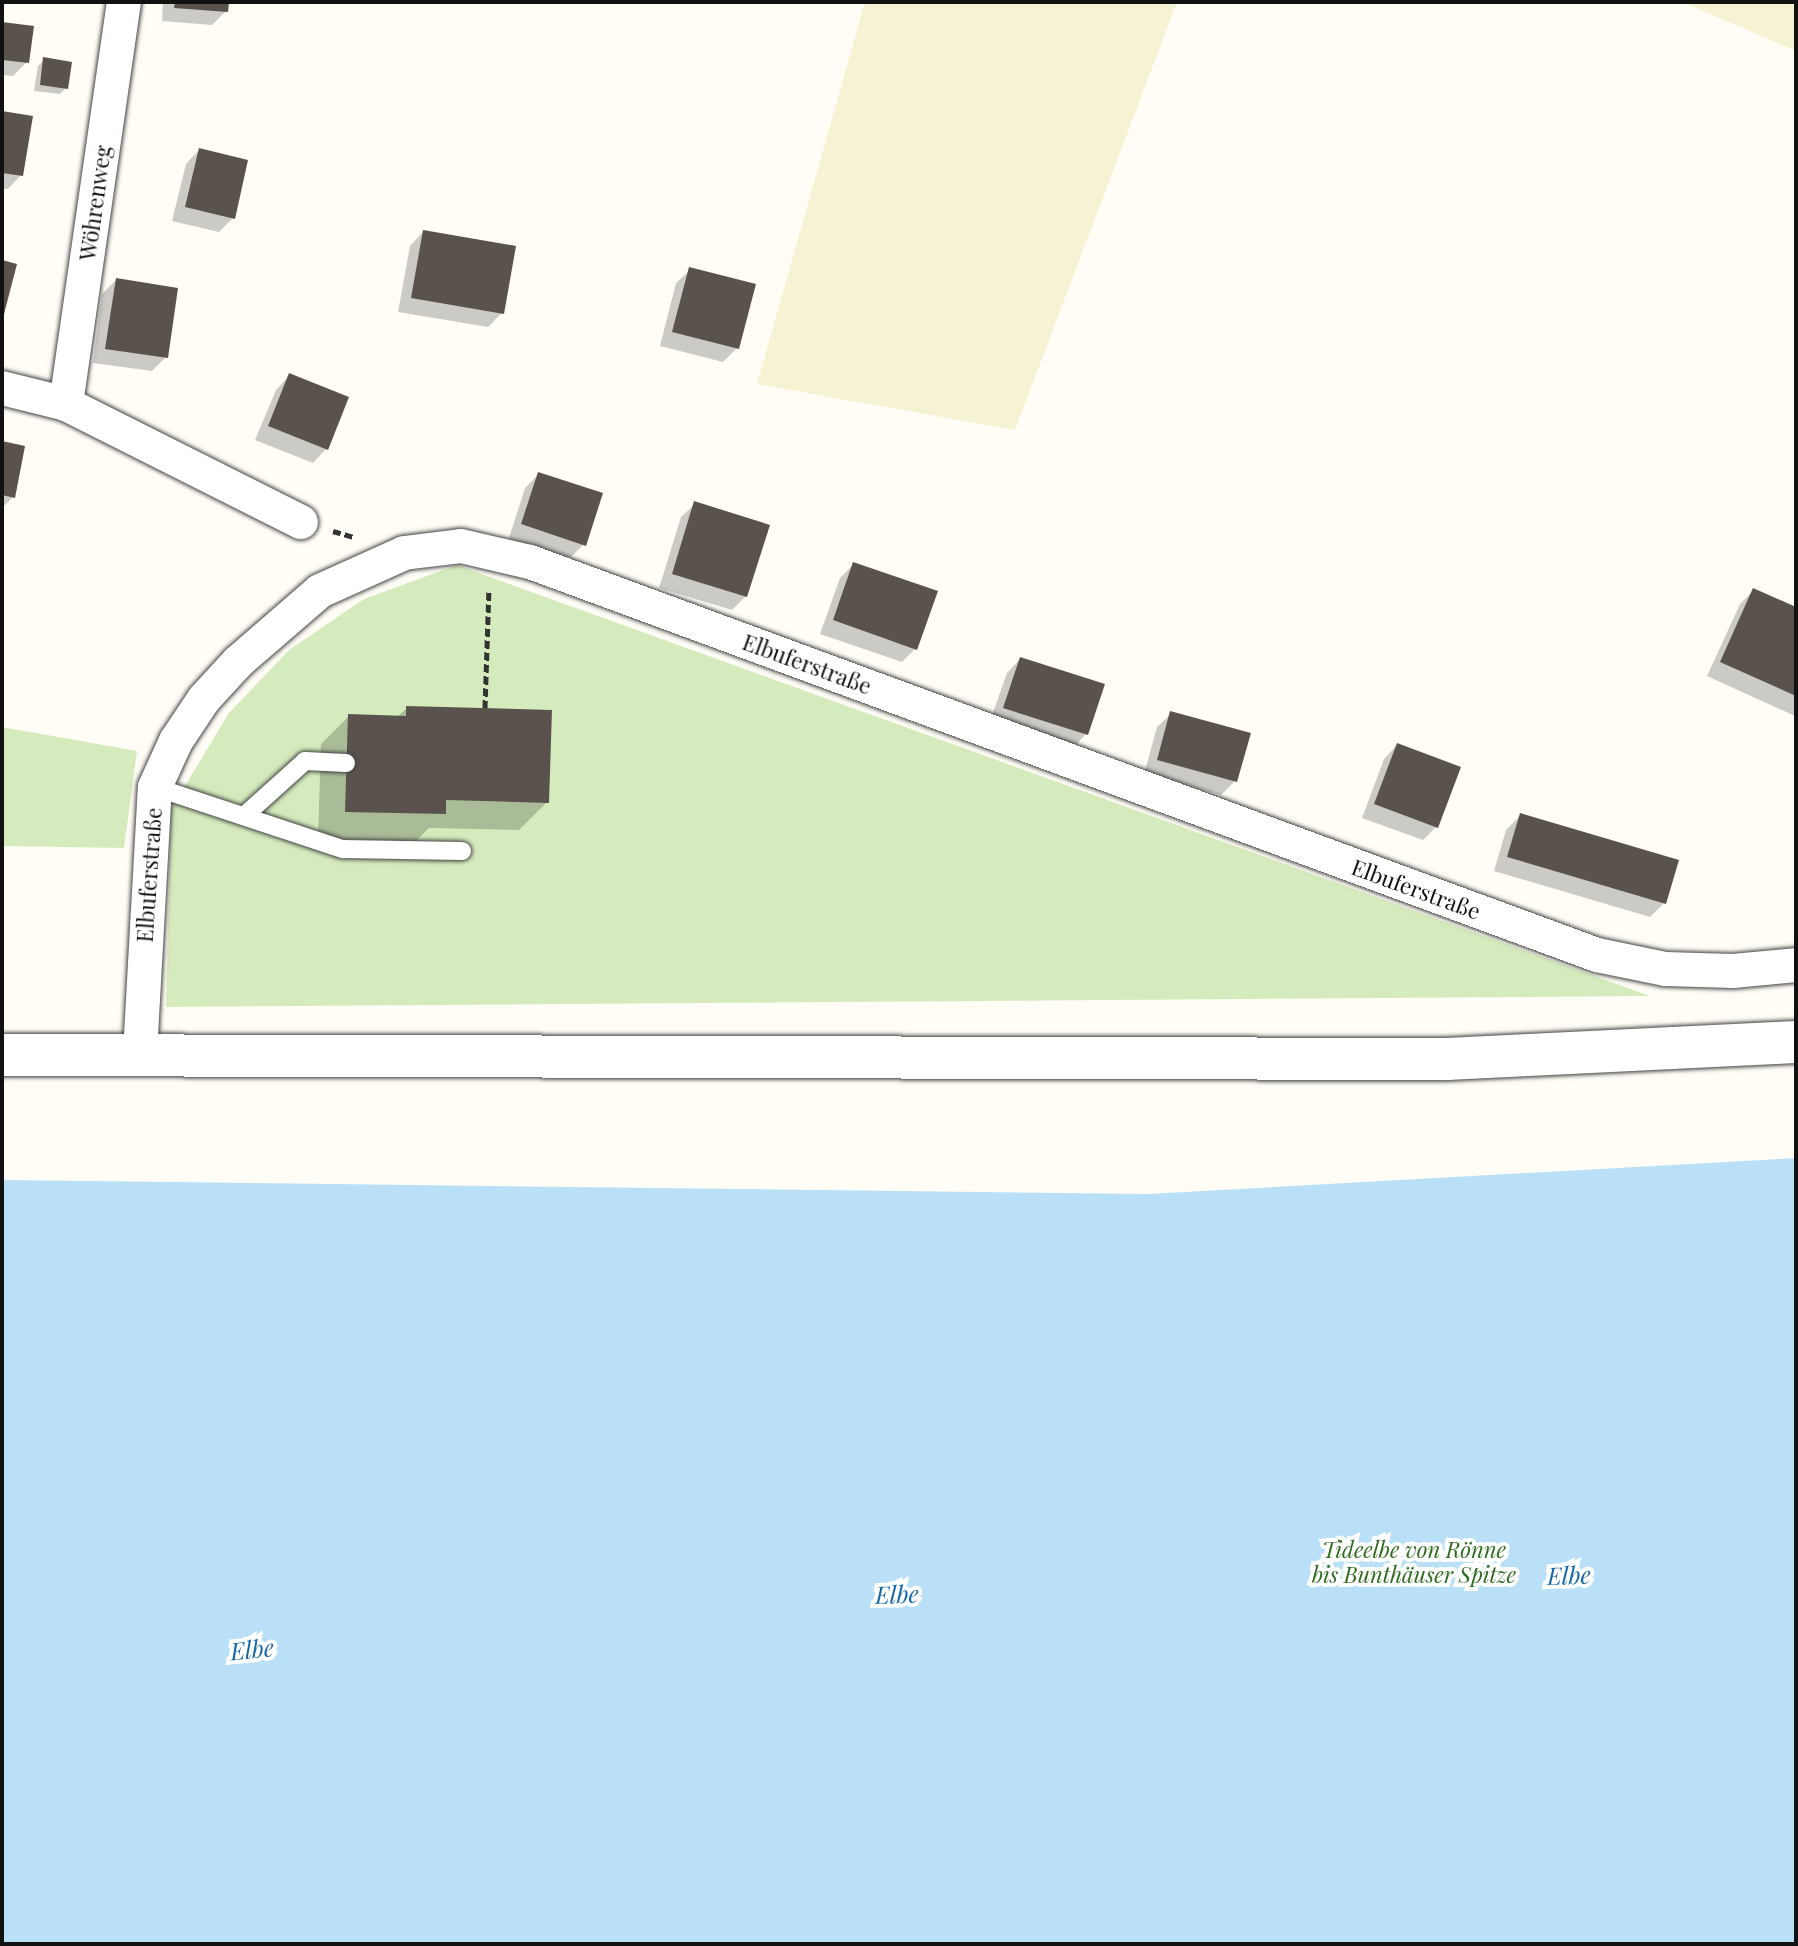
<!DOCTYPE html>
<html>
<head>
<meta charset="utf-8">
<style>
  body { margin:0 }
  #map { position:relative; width:1798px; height:1946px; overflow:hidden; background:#fffdf5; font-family:"Playfair Display",serif }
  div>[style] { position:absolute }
  .farmland>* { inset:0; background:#f6f3d4 }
  .green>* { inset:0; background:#d5ebbd }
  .water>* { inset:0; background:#b9e0f7 }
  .shadow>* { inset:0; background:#0003 }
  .building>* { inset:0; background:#5a524d }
  .path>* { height:5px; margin-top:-2.5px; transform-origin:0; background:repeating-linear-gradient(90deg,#333 0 8px,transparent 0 12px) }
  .roads { filter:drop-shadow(0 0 2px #444) drop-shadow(0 0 2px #444) }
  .service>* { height:18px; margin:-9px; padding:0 9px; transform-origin:9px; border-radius:9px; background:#fff }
  .minor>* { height:34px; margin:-17px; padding:0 17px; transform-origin:17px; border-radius:17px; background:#fff }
  .tertiary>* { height:42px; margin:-21px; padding:0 21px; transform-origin:21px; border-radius:21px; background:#fff }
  span { translate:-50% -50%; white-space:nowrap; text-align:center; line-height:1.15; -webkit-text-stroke:8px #fff; paint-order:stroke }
  .street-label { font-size:22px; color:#111 }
  .park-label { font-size:22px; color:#2f6b1f; font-style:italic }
  .water-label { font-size:24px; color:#1768a6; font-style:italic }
  .frame { position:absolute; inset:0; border:4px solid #111; pointer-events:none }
</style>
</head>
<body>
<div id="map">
  <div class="farmland">
    <div style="clip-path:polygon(865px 2px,1177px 2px,1015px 430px,757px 384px)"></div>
    <div style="clip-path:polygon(1682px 2px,1796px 2px,1796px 51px)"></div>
  </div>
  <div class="green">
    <div style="clip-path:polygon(457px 565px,1650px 996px,166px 1007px,171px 809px,229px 713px,289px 650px,364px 599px)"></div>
    <div style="clip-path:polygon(2px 727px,137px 751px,124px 848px,2px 846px)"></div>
  </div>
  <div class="water">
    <div style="clip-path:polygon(1796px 1158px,1796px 1944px,2px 1944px,2px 1180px,1149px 1194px)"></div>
  </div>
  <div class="shadow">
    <div style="clip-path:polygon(163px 2px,227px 2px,226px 11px,212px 25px,162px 21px)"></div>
    <div style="clip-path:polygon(2px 24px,27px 62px,13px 76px,2px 75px)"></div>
    <div style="clip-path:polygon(44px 60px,66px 88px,60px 94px,34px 91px,38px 66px)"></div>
    <div style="clip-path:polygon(2px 113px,21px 175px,8px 189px,2px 188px)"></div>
    <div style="clip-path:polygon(199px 150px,233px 218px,219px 232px,172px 221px,186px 164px)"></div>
    <div style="clip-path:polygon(423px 232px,502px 313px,488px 327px,398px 312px,410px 246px)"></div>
    <div style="clip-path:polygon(690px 270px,737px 348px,723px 362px,660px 346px,676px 283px)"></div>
    <div style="clip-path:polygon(116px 280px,166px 357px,152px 371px,93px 363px,102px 294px)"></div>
    <div style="clip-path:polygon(289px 376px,346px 398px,326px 449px,313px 463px,255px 440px,276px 390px)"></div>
    <div style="clip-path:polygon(2px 443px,13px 497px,2px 508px)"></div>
    <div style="clip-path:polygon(539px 474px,584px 544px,570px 558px,509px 538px,525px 488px)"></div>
    <div style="clip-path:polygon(695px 504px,746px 596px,732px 610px,659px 588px,681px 517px)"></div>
    <div style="clip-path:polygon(854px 564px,915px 649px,902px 662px,820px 634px,840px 578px)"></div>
    <div style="clip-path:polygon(1754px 590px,1796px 610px,1795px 716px,1707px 676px,1740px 604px)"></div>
    <div style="clip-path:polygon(1020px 659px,1086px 734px,1073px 748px,990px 721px,1007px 673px)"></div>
    <div style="clip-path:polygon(407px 708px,547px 802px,519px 830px,429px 828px,416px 841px,318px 839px,321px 744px,349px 716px,397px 717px)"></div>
    <div style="clip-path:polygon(1171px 714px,1235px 781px,1221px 795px,1144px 774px,1157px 727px)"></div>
    <div style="clip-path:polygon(1397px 745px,1436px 827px,1423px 840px,1362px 818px,1384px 759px)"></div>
    <div style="clip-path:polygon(1520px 816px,1664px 903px,1650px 917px,1494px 871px,1506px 830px)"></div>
  </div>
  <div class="building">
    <div style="clip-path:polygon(175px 2px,229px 2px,228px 12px,174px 8px)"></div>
    <div style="clip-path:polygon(2px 22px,34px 26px,29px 63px,2px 60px)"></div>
    <div style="clip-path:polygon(43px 57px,72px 62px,68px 89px,40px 85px)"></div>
    <div style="clip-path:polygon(2px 111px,33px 116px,23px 176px,2px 173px)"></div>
    <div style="clip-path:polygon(199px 148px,248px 160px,235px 219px,185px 207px)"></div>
    <div style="clip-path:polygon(423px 230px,516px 246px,504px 314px,411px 298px)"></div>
    <div style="clip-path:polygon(2px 260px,17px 264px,3px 318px,2px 318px)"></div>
    <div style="clip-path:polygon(689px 267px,756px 284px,739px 349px,672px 332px)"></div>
    <div style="clip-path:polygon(116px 278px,178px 288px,168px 358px,105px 349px)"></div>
    <div style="clip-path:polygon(289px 373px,349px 397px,328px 450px,268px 426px)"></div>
    <div style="clip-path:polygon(2px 441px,25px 446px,15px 498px,2px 495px)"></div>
    <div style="clip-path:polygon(538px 472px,603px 493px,586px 546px,521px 524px)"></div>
    <div style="clip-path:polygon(694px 501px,770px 525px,747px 597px,672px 574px)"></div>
    <div style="clip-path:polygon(853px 562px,938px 591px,917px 650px,833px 620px)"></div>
    <div style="clip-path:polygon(1753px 588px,1796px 607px,1796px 696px,1720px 662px)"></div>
    <div style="clip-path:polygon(1020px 657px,1105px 684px,1088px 735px,1003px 708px)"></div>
    <div style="clip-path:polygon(406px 706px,552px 710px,549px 803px,446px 800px,446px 814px,345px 812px,348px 714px,406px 716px)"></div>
    <div style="clip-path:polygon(1170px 711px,1251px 733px,1237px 782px,1157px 760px)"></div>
    <div style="clip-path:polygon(1397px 743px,1461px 767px,1438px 828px,1374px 804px)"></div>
    <div style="clip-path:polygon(1520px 813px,1679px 860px,1666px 904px,1507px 857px)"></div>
  </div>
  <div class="path">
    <div style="left:333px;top:531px;width:22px;rotate:16deg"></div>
    <div style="left:485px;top:708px;width:119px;rotate:-88.1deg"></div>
  </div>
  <div class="roads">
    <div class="service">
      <div style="left:155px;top:787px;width:198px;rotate:18.3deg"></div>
      <div style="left:343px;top:849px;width:119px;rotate:1deg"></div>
      <div style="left:244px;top:816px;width:82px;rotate:-42deg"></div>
      <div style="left:305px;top:761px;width:41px;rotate:2.8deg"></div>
    </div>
    <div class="minor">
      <div style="left:2px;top:388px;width:66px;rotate:14deg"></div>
      <div style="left:66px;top:404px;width:406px;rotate:-81.8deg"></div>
      <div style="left:66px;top:404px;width:263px;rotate:26.7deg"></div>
      <div style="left:140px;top:1053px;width:266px;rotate:-86.8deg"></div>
      <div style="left:155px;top:787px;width:51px;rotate:-65.5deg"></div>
      <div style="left:176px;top:741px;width:50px;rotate:-56.3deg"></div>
      <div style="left:204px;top:699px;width:50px;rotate:-47.4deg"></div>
      <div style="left:238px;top:662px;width:108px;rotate:-40.9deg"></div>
      <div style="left:320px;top:591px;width:92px;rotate:-24.3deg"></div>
      <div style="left:404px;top:553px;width:57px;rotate:-7deg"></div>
      <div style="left:461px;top:546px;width:71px;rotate:13.1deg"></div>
      <div style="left:530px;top:562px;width:1137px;rotate:20.22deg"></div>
      <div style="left:1597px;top:955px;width:69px;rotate:11.6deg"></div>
      <div style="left:1665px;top:969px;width:68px;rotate:1.7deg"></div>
      <div style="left:1733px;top:971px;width:63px;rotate:-5.4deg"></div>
    </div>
    <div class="tertiary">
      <div style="left:2px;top:1055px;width:1445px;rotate:0.16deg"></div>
      <div style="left:1447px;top:1059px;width:349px;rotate:-2.8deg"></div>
    </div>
  </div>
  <div class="street-label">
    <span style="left:95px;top:203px;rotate:-82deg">Wöhrenweg</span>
    <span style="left:807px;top:664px;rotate:20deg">Elbuferstraße</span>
    <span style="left:149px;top:875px;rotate:-86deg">Elbuferstraße</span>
    <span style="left:1416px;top:889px;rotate:20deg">Elbuferstraße</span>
  </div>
  <div class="park-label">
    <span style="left:1414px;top:1562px">Tideelbe von Rönne<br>bis Bunthäuser Spitze</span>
  </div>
  <div class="water-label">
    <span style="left:1569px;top:1575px;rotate:-2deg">Elbe</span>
    <span style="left:897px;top:1594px;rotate:-2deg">Elbe</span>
    <span style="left:252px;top:1649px;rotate:-6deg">Elbe</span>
  </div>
  <div class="frame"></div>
</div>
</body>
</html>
